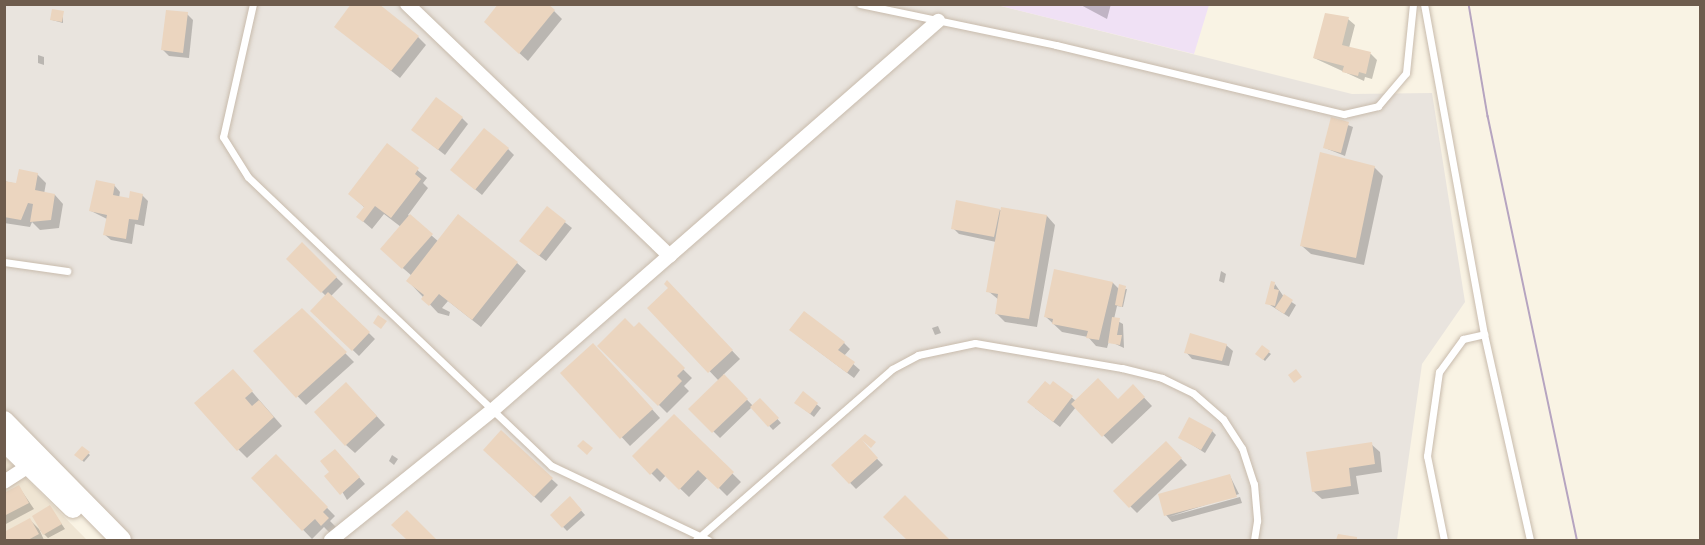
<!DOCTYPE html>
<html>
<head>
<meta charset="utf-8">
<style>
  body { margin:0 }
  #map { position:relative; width:1705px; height:545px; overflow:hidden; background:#f9f3e4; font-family:Barlow,sans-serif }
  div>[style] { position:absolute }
  .residential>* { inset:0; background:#efe5d3 }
  .industrial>* { inset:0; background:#e9e4de }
  .education>* { inset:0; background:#f0e1f5 }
  .shadow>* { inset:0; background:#0003 }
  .building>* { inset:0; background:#ebd5bf }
  .roads { filter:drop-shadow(0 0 2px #c8bbac) drop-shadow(0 0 2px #c8bbac) }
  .lane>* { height:7px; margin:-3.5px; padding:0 3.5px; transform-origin:3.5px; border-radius:3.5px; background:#fff }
  .street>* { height:14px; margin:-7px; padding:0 7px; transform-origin:7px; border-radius:7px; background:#fff }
  .secondary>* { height:20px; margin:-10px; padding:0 10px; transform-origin:10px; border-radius:10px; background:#fff }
  .tram>* { height:1.5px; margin:-0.75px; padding:0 0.75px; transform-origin:0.75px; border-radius:0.75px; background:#b6a4c0 }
  span { translate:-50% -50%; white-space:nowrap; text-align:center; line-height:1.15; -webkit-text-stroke:4.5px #fcf7e9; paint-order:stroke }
  .frame { position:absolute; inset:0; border:6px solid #6e5c4d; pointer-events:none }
</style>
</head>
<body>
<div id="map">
  <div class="residential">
    <div style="clip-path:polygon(5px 457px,87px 540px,5px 540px)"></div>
  </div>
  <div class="industrial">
    <div style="clip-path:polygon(4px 5px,997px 5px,1352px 94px,1432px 93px,1465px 302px,1422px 364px,1397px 540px,129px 540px,5px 417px)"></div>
  </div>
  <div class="education">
    <div style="clip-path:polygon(997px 5px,1209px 5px,1194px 54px)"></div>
  </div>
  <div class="shadow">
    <div style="clip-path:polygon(1079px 4px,1111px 4px,1107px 19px)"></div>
    <div style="clip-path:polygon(554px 11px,562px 19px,528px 61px,494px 30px)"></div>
    <div style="clip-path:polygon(63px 12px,63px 23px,52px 20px)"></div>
    <div style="clip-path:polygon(187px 14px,193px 20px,189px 58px,169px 56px,163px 50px)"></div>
    <div style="clip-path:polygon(1348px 19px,1355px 25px,1349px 48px,1371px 54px,1377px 60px,1372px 79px,1365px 77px,1364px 81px,1314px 58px)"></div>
    <div style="clip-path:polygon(336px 26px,418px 37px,426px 45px,400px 78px)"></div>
    <div style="clip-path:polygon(38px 55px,44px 57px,44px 65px,38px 63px)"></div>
    <div style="clip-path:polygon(462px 118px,468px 124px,445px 155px,413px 130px)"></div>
    <div style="clip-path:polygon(1332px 119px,1353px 127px,1345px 156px,1325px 148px)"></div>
    <div style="clip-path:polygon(387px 145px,427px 178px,423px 183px,428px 188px,408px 215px,439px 242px,517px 263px,526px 271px,481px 327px,448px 301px,442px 308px,450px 312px,449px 316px,438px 313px,408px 281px,412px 276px,388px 255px,401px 227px,384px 214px,372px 229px,358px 217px,365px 208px,350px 194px)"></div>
    <div style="clip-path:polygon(508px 149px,514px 155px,482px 195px,459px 176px)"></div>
    <div style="clip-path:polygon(1374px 167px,1383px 176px,1364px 265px,1311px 254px,1302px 246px)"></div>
    <div style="clip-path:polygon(37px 174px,46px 183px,44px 194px,55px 195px,63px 204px,59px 228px,40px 230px,32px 222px,30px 227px,4px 223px,4px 181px,17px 184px)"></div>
    <div style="clip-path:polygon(114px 185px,120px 192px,119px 198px,130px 200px,142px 195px,148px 201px,144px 226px,135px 224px,132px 244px,111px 240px,104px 234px,107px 219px,91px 211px)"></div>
    <div style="clip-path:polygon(547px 208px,572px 228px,546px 261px,528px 247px)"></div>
    <div style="clip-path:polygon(999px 210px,1047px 216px,1055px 225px,1037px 327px,1005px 322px,996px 313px,999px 300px,988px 291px,996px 242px,959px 234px,953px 228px)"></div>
    <div style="clip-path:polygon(302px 244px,343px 284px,331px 296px,375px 339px,359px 356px,312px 311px,326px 296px,288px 259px)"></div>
    <div style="clip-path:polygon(1055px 271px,1113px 283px,1120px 290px,1127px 289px,1123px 307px,1117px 306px,1114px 319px,1123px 324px,1124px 348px,1109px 341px,1107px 348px,1096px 346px,1088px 337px,1062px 332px,1045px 316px)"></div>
    <div style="clip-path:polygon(1221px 271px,1226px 274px,1224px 283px,1219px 281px)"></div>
    <div style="clip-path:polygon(667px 282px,740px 359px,723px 375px,753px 406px,764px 404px,781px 423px,773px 430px,752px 407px,720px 438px,691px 409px,719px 381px,649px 308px,670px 288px)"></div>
    <div style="clip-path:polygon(1275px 284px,1284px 297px,1296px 305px,1289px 317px,1267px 303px)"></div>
    <div style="clip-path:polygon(302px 310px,354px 362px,306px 405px,255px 352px)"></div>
    <div style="clip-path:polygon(638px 325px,692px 378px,684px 386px,689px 391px,667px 413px,600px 346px)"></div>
    <div style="clip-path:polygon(938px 326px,941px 333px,935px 335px,932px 328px)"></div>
    <div style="clip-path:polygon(798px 336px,844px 343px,850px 349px,844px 356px,860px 370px,854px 378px)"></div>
    <div style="clip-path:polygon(1226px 345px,1233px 351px,1229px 366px,1192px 359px,1186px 352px)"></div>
    <div style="clip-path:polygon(1262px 347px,1271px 354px,1265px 361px,1257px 354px)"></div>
    <div style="clip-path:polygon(602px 354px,660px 418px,630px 446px,562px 373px)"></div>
    <div style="clip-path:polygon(241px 379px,282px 426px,247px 458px,238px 449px)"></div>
    <div style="clip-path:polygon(1054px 383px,1076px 401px,1118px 400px,1133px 386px,1152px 406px,1112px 444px,1076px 407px,1060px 427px,1035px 408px)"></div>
    <div style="clip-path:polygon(354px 392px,385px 425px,355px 453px,346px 445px)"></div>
    <div style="clip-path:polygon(803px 393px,821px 408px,814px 417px,800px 406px)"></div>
    <div style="clip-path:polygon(674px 416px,741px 482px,727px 496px,708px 477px,689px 497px,666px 475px,660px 482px,634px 456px)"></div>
    <div style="clip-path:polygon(1212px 431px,1216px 435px,1205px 453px,1180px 437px)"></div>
    <div style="clip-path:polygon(501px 432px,558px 485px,541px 503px,491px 456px)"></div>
    <div style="clip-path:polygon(860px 441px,883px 465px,856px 489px,833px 465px)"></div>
    <div style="clip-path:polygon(1166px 443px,1187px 465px,1137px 513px,1115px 491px)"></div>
    <div style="clip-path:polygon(1371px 444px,1380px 452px,1382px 472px,1356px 476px,1359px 494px,1322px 499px,1313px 491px)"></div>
    <div style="clip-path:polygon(82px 448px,90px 455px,84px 462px,76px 455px)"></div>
    <div style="clip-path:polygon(392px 455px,398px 459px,394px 465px,389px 461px)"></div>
    <div style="clip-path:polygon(276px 456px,335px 516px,330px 521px,336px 527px,330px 533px,324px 527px,312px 539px,253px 478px)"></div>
    <div style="clip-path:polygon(341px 457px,365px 484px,347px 500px,331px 472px)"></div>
    <div style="clip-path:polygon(1230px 476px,1239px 494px,1168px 517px,1240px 497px,1242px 503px,1172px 522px,1166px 515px,1160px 495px)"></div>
    <div style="clip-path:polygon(19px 487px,34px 509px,4px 525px,4px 494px)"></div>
    <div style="clip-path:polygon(570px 498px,585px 515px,567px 531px,552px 515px)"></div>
    <div style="clip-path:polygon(905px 498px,948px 540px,909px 540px,885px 517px)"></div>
    <div style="clip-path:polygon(50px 507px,65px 529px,48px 538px,39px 529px,44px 540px,4px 540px,4px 533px,30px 520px,40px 530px)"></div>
  </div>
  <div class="building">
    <div style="clip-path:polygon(351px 4px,379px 4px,419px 36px,391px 71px,334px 27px)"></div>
    <div style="clip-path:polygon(498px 4px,548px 4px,555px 10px,519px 54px,484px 22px)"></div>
    <div style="clip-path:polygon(52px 9px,64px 11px,62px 22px,50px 20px)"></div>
    <div style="clip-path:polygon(166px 10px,188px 12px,183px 53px,161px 50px)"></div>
    <div style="clip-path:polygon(1325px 13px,1349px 17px,1342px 45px,1371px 52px,1366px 74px,1359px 72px,1358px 76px,1342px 72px,1344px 66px,1313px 58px)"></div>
    <div style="clip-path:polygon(436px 97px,463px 117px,438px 150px,411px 130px)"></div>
    <div style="clip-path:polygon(1331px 117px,1349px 122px,1341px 153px,1323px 148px)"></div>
    <div style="clip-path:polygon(484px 128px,509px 148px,475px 190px,450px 170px)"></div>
    <div style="clip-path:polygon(387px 143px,419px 168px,415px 174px,421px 179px,391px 218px,375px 206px,363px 222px,356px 217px,364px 207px,348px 194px)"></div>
    <div style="clip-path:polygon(1320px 152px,1375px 166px,1356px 258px,1300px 246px)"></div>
    <div style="clip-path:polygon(19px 169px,38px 173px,35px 190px,55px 194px,51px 220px,30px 222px,33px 204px,28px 203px,21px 220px,4px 217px,4px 181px,16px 183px)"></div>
    <div style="clip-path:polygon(96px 180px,115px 184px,113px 195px,129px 198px,130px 191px,143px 194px,138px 220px,129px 219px,126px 239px,103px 235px,107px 215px,89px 211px)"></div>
    <div style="clip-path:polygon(956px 200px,1000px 209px,994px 237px,951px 229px)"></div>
    <div style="clip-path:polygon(547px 206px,566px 221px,539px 256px,519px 241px)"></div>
    <div style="clip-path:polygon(1001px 207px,1047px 215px,1029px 319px,995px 314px,998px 294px,986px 292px)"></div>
    <div style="clip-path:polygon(410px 214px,433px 234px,402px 269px,380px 249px)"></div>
    <div style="clip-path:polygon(458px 214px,518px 262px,472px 320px,439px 294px,429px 306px,421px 299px,424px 295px,406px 281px)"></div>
    <div style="clip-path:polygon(302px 242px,337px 277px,321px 293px,286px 259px)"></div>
    <div style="clip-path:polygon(1054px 269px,1113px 282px,1099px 340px,1086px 338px,1088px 331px,1052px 324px,1053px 319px,1044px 317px)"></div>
    <div style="clip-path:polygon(667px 280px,733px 350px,708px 373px,647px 308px,668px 288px,664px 284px)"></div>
    <div style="clip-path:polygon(1271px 281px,1275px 282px,1274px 289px,1279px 290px,1275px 306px,1265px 304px)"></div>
    <div style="clip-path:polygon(1119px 284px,1126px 286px,1122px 307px,1115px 305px)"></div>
    <div style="clip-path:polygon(328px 292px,370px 332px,352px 351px,310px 311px)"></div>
    <div style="clip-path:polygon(1284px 294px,1293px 300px,1284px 314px,1275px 308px)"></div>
    <div style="clip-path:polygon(302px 308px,347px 352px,296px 398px,253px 351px)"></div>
    <div style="clip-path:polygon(804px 311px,845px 342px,838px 350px,855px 362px,847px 373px,789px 330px)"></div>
    <div style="clip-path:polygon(378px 315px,387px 321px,381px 329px,373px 323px)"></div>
    <div style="clip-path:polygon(1112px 317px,1120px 318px,1117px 335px,1122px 335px,1120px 345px,1108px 343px)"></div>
    <div style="clip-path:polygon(625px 318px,634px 327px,639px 322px,685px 368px,677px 376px,682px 381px,658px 406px,597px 346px)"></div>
    <div style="clip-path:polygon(1190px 333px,1227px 344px,1222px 361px,1184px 353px)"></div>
    <div style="clip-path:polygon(593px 343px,653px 409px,620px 439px,560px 373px)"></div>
    <div style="clip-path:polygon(1262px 345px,1270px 351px,1263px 360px,1255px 354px)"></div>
    <div style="clip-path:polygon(233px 369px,253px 391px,245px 398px,252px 406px,259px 400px,274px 417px,237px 451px,194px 403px)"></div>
    <div style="clip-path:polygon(1296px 369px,1302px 377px,1294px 383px,1288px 375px)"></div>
    <div style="clip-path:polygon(724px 374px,748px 399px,712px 433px,688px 409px)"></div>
    <div style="clip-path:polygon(1098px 378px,1118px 399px,1133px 384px,1145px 397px,1102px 437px,1071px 404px)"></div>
    <div style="clip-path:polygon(1045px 381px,1050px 385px,1053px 381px,1073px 396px,1053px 422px,1027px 402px)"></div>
    <div style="clip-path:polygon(346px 382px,377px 416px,345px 446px,314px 412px)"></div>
    <div style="clip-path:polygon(803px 391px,818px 403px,810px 414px,794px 403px)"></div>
    <div style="clip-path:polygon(760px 398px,779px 418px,768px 427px,750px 407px)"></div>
    <div style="clip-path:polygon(674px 414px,734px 472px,718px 489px,698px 470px,679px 490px,657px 468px,650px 475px,632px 456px)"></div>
    <div style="clip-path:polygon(1189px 417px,1213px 430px,1201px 450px,1178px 438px)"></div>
    <div style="clip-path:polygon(501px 430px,553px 478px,534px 497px,483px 450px)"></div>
    <div style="clip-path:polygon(865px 434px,876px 442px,871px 448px,862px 440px,878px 458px,849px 484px,831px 465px)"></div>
    <div style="clip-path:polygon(583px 440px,593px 448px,587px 455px,577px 446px)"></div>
    <div style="clip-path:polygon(1166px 441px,1182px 458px,1129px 508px,1113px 491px)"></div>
    <div style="clip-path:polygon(1372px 442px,1375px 464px,1349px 468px,1351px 486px,1312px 492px,1306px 452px)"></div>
    <div style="clip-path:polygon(82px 446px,90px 452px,82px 461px,74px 455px)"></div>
    <div style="clip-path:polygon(335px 449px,360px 477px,340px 495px,324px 476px,329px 472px,320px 461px)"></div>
    <div style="clip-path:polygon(276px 454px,328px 507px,323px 512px,329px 518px,321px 526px,315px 519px,302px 531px,251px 478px)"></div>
    <div style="clip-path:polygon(1230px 474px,1237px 497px,1164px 516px,1158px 494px)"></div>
    <div style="clip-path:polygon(19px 485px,29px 503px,4px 516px,4px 493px)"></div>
    <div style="clip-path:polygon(905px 495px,950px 540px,907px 540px,883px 517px)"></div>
    <div style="clip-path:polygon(570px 496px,582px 510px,562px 528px,550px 515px)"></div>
    <div style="clip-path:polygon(50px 505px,62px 524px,43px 535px,32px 516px)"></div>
    <div style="clip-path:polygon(407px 510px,437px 540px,407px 540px,391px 525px)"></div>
    <div style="clip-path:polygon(30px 518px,39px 534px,28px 540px,4px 540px,4px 532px)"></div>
    <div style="clip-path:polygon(1338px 534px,1357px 537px,1357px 540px,1336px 540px)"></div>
  </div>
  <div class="roads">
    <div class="lane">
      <div style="left:253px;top:4px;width:136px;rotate:102.7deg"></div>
      <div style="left:223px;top:137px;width:47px;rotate:58deg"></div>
      <div style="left:248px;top:177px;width:419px;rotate:43.6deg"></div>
      <div style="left:552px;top:466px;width:173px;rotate:25.4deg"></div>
      <div style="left:860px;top:4px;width:200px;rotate:11.8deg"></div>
      <div style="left:1056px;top:45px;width:296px;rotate:13.5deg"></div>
      <div style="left:1344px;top:114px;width:35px;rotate:-13deg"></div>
      <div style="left:1378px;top:106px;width:43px;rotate:-49.7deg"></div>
      <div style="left:1406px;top:73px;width:69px;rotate:-84.2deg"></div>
      <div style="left:1424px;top:4px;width:335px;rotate:79.7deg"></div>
      <div style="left:1484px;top:334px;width:211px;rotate:77.4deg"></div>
      <div style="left:4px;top:262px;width:64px;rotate:8.1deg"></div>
      <div style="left:696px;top:540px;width:260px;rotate:-41.1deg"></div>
      <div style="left:892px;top:369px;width:30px;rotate:-28deg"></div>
      <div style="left:918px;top:355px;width:58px;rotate:-11.9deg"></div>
      <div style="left:975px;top:343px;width:149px;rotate:9.7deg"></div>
      <div style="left:1122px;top:368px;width:41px;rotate:14deg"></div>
      <div style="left:1162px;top:378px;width:34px;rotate:26deg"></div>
      <div style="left:1193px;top:393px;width:40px;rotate:41deg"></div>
      <div style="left:1223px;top:419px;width:35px;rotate:57deg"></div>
      <div style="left:1242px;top:448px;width:38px;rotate:72deg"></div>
      <div style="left:1254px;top:484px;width:37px;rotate:85deg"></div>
      <div style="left:1257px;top:521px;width:19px;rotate:99deg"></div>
      <div style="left:1444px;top:540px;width:86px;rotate:-101.4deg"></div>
      <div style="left:1427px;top:456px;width:85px;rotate:-81.9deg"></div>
      <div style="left:1439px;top:372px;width:41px;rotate:-54deg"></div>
      <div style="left:1463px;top:339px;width:22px;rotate:-13deg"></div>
    </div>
    <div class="street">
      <div style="left:407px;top:4px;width:364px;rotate:43.8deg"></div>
      <div style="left:4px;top:482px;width:30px;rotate:-33deg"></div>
      <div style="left:331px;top:540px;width:209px;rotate:-38.8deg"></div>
      <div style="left:494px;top:409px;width:590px;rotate:-41.15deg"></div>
    </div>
    <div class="secondary">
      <div style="left:4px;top:421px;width:167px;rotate:45.5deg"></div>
      <div style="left:4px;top:441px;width:96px;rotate:44.2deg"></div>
    </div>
  </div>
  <div class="tram">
    <div style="left:1469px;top:4px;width:114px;rotate:80.4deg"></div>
    <div style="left:1488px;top:116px;width:433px;rotate:78.1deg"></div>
  </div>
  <div class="frame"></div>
</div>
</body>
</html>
